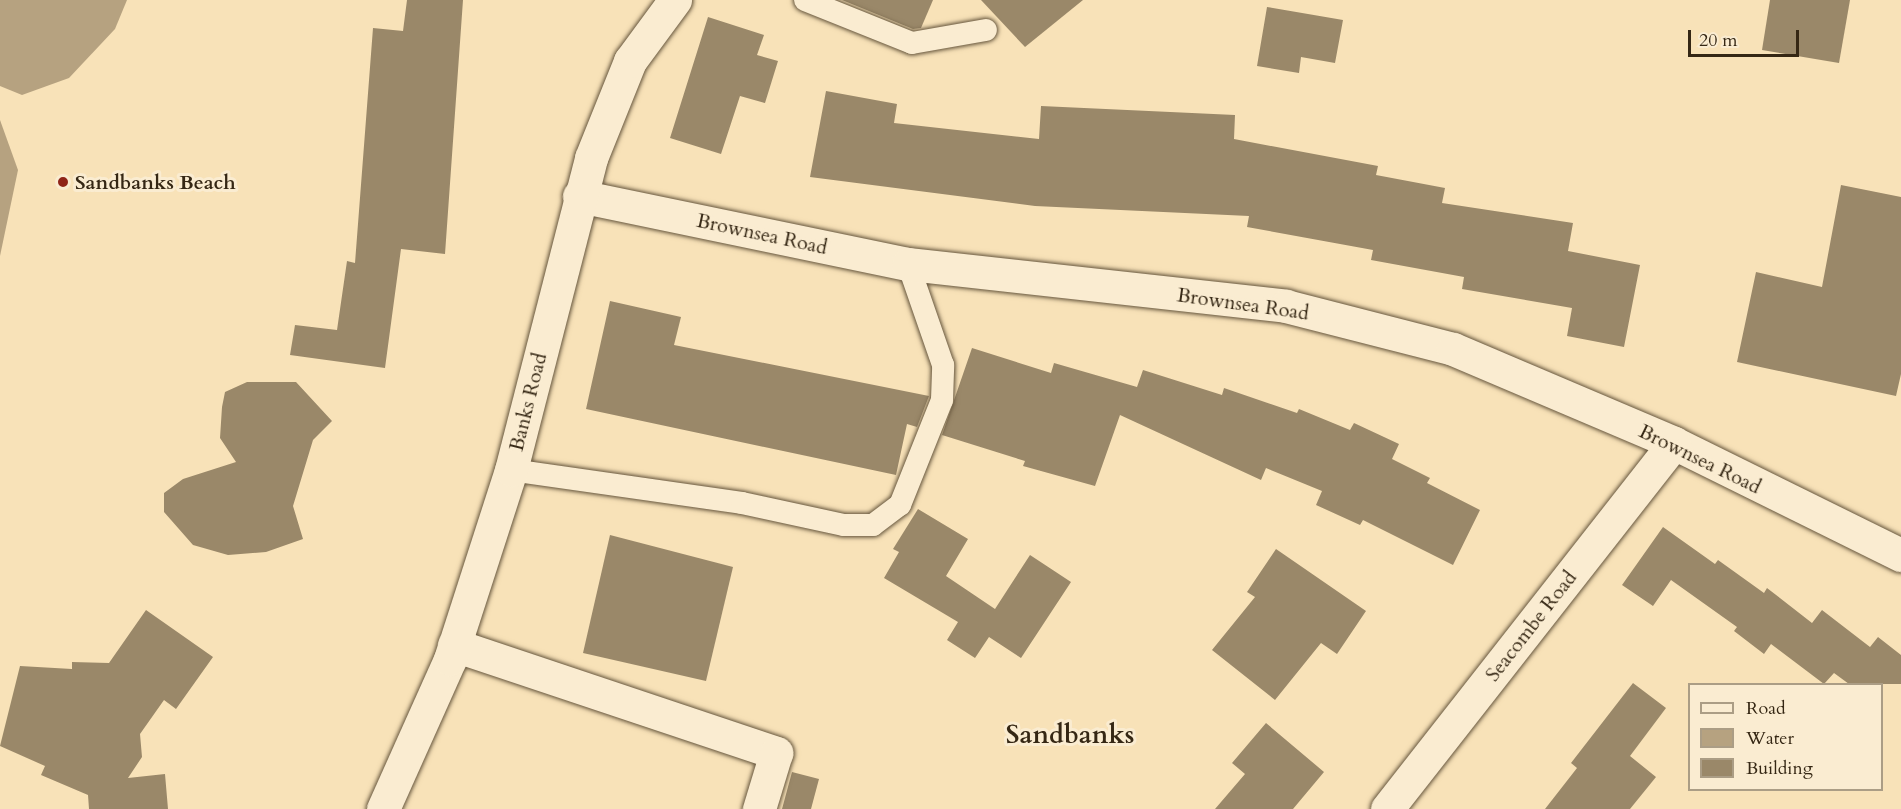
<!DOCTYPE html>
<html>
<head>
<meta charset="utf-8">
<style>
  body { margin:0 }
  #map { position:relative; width:1901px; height:809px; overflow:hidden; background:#f8e2b8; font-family:Cardo,serif }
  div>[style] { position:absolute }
  .water>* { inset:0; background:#b6a280 }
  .building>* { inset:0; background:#9a8869 }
  .roads { filter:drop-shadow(0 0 2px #66563d) drop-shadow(0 0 2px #66563d) }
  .service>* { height:22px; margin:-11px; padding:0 11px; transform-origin:11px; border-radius:11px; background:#faecd1 }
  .minor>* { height:33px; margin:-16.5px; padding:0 16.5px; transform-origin:16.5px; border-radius:16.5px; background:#faecd1 }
  .secondary>* { height:33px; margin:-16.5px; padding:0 16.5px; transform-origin:16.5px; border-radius:16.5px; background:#faecd1 }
  .dots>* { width:16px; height:16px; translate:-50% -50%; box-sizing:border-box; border:3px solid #faecd1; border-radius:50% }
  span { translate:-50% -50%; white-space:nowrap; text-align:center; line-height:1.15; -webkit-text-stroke:6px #faecd1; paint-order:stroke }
  .poi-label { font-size:20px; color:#352714; font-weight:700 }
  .left { translate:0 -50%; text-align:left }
  .street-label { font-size:20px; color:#352714 }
  .district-label { font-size:26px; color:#352714; font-weight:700 }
  .legend { position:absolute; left:1688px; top:683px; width:195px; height:108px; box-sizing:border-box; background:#faecd1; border:2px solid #ab9d85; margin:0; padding:8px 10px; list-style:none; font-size:18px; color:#352714 }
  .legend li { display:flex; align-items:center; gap:12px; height:30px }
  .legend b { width:30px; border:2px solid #ab9d85 }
  .scale { position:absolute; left:1688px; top:30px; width:111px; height:27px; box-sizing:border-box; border:3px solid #352714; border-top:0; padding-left:8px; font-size:18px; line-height:21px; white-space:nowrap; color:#352714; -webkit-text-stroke:4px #faecd1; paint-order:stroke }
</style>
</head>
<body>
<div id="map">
  <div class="water">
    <div style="clip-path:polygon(0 0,127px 0,115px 29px,69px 78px,22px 95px,0 86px)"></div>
    <div style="clip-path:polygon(0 120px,18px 170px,0 256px)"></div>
  </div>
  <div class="building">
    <div style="clip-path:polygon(407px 0,463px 0,445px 254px,401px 249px,385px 368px,290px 355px,295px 325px,337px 330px,347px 261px,355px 263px,373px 28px,403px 31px)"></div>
    <div style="clip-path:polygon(842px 0,933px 0,921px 28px,913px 29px)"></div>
    <div style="clip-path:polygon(981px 0,1083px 0,1025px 47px)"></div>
    <div style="clip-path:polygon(1770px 0,1850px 0,1839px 63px,1762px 50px)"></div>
    <div style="clip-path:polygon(1267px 7px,1343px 20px,1335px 63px,1301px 57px,1299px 73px,1257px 66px)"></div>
    <div style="clip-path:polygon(708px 17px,764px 35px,757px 55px,778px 61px,765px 103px,740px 96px,721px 154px,670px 138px)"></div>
    <div style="clip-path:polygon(826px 91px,897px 104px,894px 123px,1039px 139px,1041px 106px,1235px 115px,1234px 139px,1378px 166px,1376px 175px,1445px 188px,1442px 203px,1573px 223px,1568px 251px,1640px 265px,1624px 347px,1567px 336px,1572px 308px,1462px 289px,1464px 277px,1371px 260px,1373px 250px,1247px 227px,1249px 216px,1035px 206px,810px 177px)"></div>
    <div style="clip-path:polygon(1841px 185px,1901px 197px,1901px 374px,1896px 396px,1737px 362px,1756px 272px,1822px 287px)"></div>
    <div style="clip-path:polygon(610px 301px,681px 317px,674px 345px,929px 396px,917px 427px,907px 424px,896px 475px,586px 409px)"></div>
    <div style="clip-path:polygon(972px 348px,1051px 373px,1054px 363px,1137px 387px,1143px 370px,1222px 395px,1224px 388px,1297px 413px,1299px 409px,1350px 430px,1354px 423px,1399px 444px,1392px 459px,1430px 478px,1427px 483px,1480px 510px,1453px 565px,1363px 520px,1360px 525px,1316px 505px,1322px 491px,1266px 468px,1261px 480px,1120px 415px,1095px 486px,1023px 466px,1025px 461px,942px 435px)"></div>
    <div style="clip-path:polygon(247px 382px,296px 382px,332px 421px,313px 440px,293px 506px,303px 539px,266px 552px,228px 555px,193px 545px,164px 512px,164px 493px,183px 479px,236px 462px,220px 438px,222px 407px,225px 392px)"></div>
    <div style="clip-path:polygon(918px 509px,968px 539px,946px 576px,995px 609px,1030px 555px,1071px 582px,1021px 658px,989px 637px,975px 658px,947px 640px,958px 622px,884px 578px,899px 552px,893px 549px)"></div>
    <div style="clip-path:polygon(1663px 527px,1715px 564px,1718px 560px,1764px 593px,1767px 588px,1812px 623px,1822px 610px,1870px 647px,1878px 637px,1901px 655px,1901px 684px,1849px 684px,1834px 673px,1824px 684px,1771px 644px,1764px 654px,1734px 631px,1737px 627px,1671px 580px,1653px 606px,1622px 585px)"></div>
    <div style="clip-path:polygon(610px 535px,733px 567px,706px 681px,583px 653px)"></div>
    <div style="clip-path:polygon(1276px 549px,1366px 611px,1337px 654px,1321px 643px,1275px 700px,1212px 650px,1255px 597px,1247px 592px)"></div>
    <div style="clip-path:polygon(146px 610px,213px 657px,176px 709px,164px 700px,140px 734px,142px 757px,128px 778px,165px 774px,168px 809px,89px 809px,88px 795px,41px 775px,45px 766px,0 746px,20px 666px,72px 669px,72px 662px,109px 663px)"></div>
    <div style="clip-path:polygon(1633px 683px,1666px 708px,1630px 756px,1656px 777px,1630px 809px,1545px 809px,1577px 768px,1571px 763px)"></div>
    <div style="clip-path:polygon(1266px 723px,1324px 772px,1293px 809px,1215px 809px,1245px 774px,1232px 763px)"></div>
    <div style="clip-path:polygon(792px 772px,819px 779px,811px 809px,782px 809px)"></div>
  </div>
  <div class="roads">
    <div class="service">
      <div style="left:805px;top:0;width:115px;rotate:21.9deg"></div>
      <div style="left:912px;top:43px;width:75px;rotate:-10deg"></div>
      <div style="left:511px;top:470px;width:233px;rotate:8.1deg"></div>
      <div style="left:742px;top:503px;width:104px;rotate:12.2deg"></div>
      <div style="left:844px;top:525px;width:29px"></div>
      <div style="left:873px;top:525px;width:34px;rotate:-37deg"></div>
      <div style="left:900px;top:505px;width:113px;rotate:-68.2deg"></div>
      <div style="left:942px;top:400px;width:35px;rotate:-88deg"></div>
      <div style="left:943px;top:365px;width:107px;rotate:-109.1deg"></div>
    </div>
    <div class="minor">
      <div style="left:579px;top:196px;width:336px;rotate:11.7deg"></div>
      <div style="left:908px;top:264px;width:380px;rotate:6.3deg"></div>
      <div style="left:1286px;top:306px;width:172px;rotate:14.4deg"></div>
      <div style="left:1453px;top:349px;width:240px;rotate:23deg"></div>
      <div style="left:1674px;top:443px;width:253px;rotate:26.3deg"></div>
      <div style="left:454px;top:645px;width:340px;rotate:18.5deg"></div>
      <div style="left:776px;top:753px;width:59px;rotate:106.9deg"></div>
      <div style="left:1387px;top:809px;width:465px;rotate:-51.9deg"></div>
    </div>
    <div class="secondary">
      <div style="left:383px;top:809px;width:164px;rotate:-65.9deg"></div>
      <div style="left:450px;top:659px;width:199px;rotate:-72.1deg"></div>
      <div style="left:511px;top:470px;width:322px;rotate:-75.6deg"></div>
      <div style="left:591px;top:158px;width:105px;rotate:-68.1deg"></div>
      <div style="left:630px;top:61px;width:76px;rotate:-53.6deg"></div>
    </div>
  </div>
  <div class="dots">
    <div style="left:63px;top:182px;background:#8f2418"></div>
  </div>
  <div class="poi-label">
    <span class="left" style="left:75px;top:182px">Sandbanks Beach</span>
  </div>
  <div class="street-label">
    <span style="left:762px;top:234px;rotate:12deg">Brownsea Road</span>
    <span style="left:1243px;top:304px;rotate:8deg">Brownsea Road</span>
    <span style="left:528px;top:402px;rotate:-76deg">Banks Road</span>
    <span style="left:1700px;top:459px;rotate:26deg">Brownsea Road</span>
    <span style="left:1531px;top:626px;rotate:-52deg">Seacombe Road</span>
  </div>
  <div class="district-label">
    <span style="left:1070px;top:735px">Sandbanks</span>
  </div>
  <ul class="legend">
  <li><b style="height:8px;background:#faecd1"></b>Road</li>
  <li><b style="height:16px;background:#b6a280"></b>Water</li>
  <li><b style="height:16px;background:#9a8869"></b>Building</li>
  </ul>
  <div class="scale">20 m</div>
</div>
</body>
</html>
